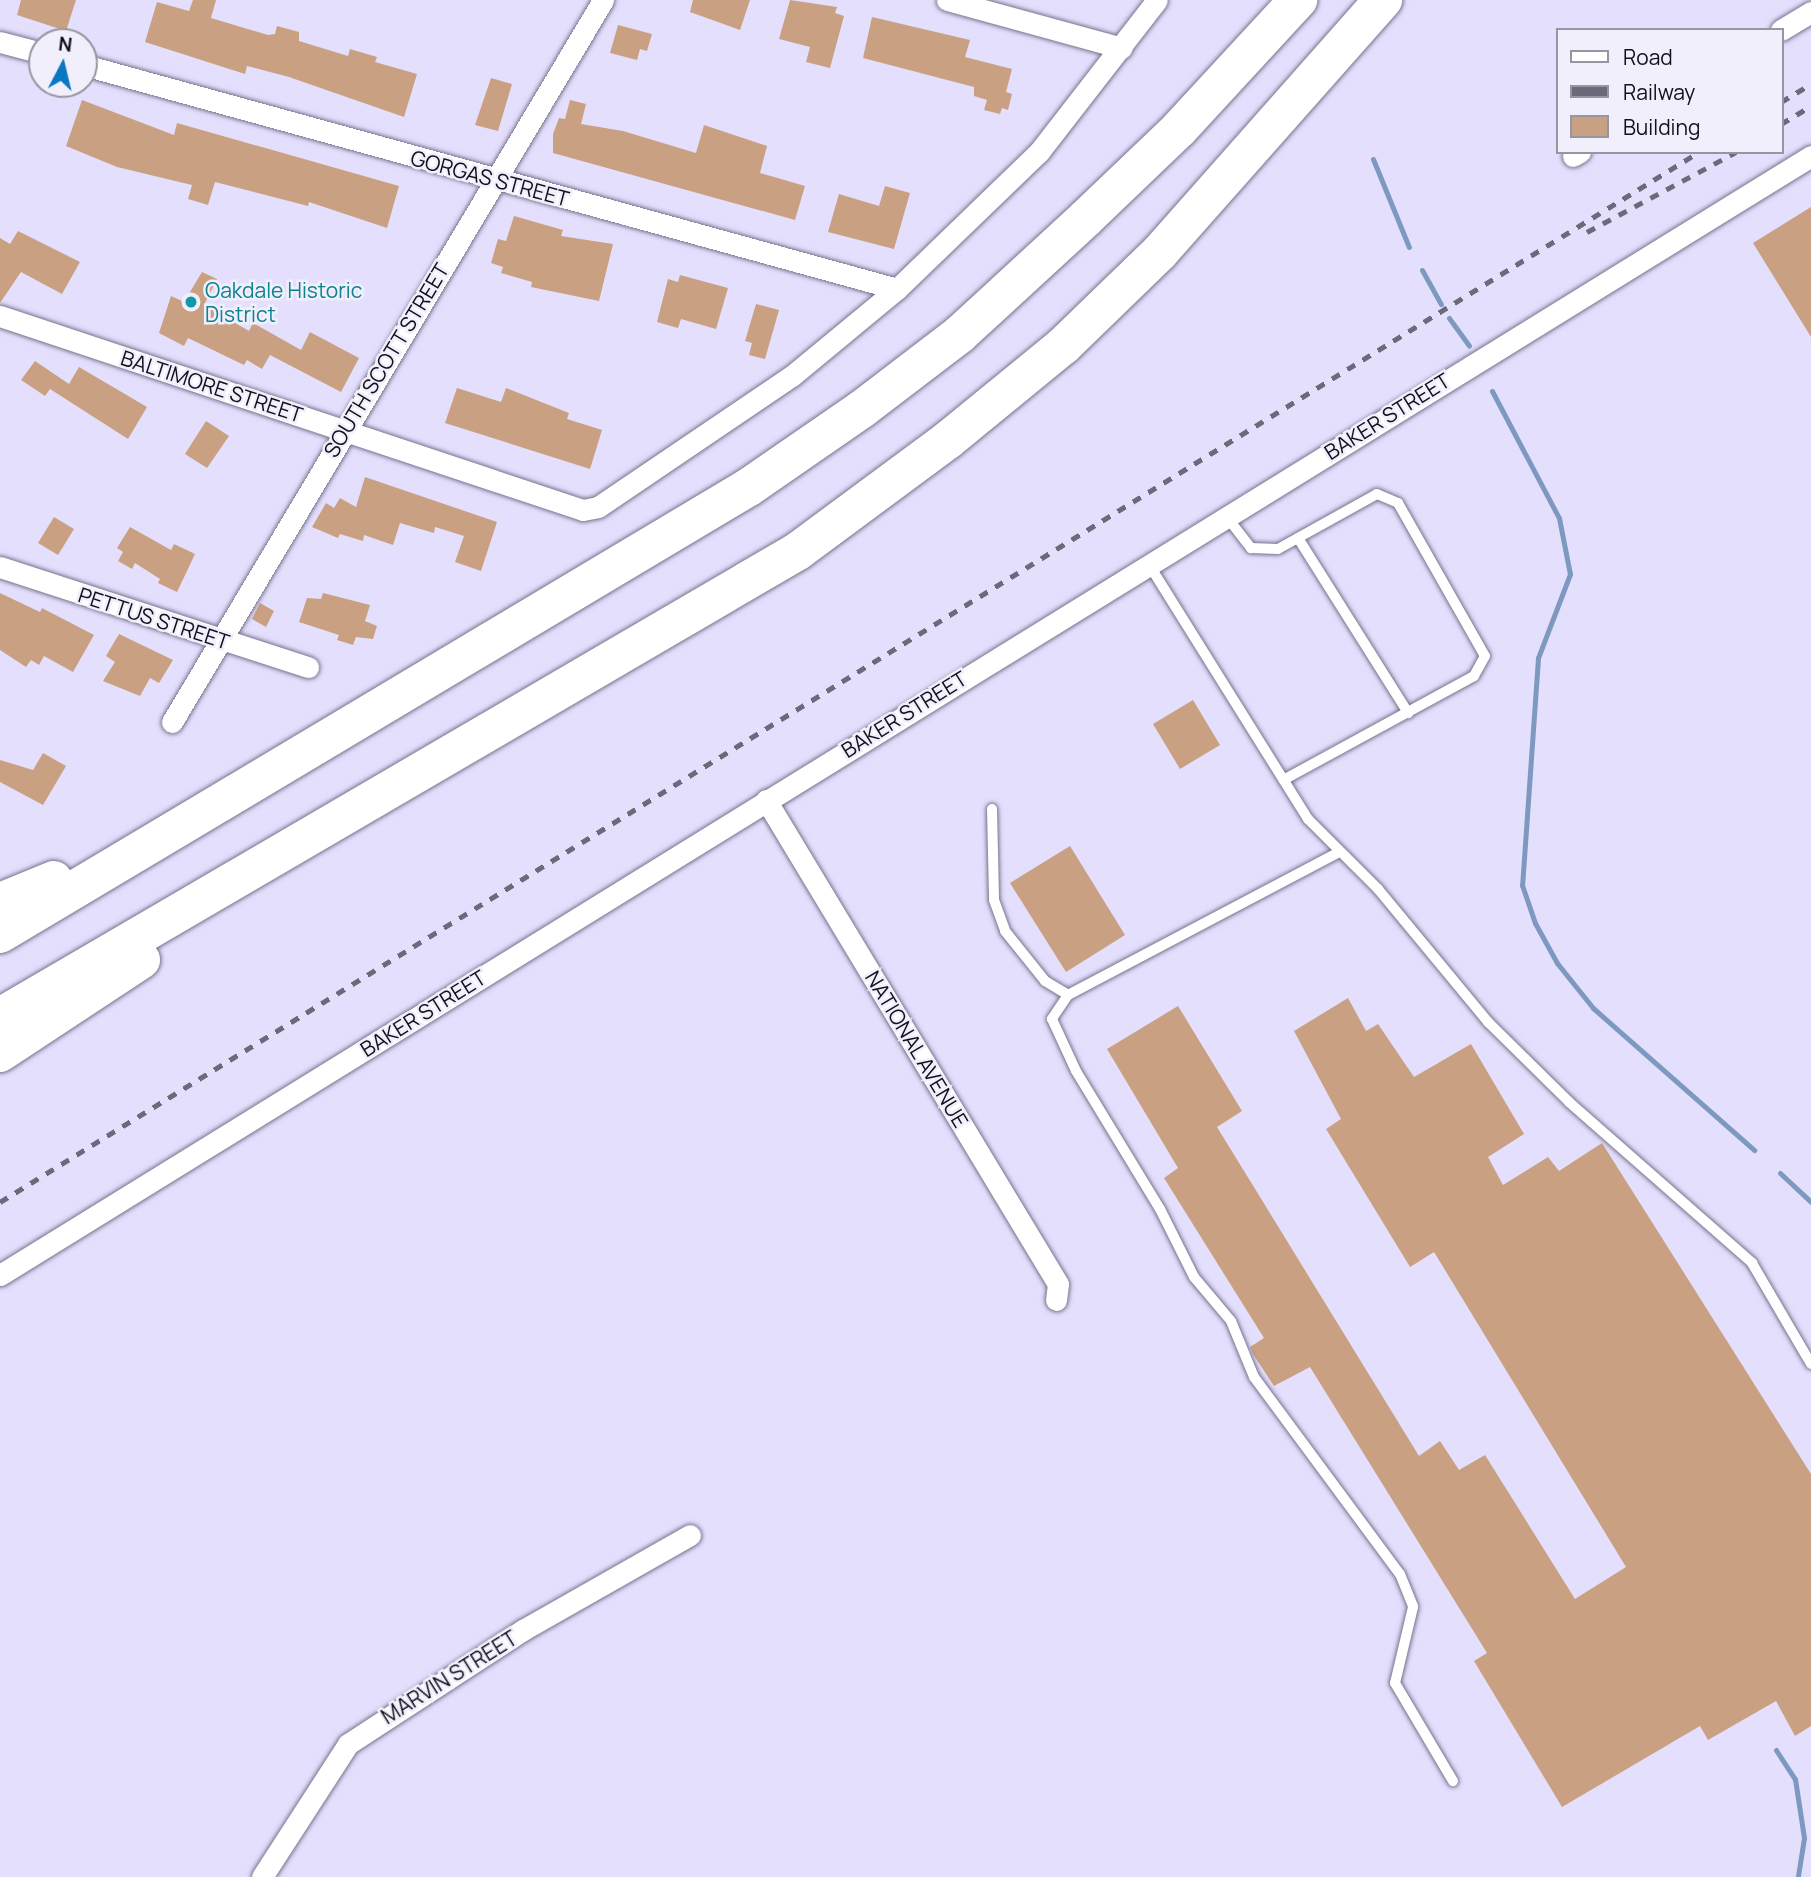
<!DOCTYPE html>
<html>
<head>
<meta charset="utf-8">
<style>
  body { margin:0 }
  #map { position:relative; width:1811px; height:1877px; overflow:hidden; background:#e4dffd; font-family:Manrope,sans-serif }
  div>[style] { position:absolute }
  .stream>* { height:5px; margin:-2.5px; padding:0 2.5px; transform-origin:2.5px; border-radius:2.5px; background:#7e99bf }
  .building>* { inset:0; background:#caa082 }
  .roads { filter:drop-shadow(0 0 2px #78738d) drop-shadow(0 0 2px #78738d) }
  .service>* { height:10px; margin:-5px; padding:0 5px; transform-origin:5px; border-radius:5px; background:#fff }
  .minor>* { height:21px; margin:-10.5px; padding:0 10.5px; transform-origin:10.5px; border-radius:10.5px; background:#fff }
  .motorway>* { height:38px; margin:-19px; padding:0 19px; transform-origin:19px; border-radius:19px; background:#fff }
  .rail>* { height:5px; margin-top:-2.5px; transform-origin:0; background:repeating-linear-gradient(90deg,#6c697b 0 9px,transparent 0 18px) }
  .dots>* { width:19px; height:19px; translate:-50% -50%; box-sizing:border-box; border:4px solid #f1effb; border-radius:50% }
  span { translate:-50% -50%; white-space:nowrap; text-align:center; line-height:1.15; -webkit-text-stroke:5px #f1effb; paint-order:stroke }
  .street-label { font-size:21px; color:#110f19 }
  .culture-label { font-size:21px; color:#0d838f }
  .left { translate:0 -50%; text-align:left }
  .legend { position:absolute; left:1556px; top:28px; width:228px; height:126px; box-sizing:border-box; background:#f1effb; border:2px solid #9795a1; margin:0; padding:9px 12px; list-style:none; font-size:21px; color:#110f19 }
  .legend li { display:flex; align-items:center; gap:14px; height:35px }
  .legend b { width:35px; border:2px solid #9795a1 }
  .north { position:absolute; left:28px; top:28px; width:70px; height:70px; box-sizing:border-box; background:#f1effb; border:2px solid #9795a1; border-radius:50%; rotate:7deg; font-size:19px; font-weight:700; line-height:28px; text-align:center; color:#110f19 }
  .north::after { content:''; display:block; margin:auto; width:24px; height:32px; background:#0978c2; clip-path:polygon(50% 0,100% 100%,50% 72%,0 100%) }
</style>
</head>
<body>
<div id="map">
  <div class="stream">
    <div style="left:1373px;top:159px;width:95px;rotate:67.8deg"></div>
    <div style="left:1422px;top:270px;width:39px;rotate:61deg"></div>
    <div style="left:1449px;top:318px;width:34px;rotate:54deg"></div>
    <div style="left:1492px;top:391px;width:144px;rotate:62.2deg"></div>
    <div style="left:1559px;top:518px;width:57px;rotate:78.9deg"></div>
    <div style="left:1570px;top:574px;width:90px;rotate:110.9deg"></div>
    <div style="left:1538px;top:658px;width:228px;rotate:94deg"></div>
    <div style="left:1522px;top:885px;width:40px;rotate:71.1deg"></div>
    <div style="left:1535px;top:923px;width:46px;rotate:61.2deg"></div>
    <div style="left:1557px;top:963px;width:58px;rotate:51.3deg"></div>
    <div style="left:1593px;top:1008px;width:215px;rotate:41.4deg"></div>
    <div style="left:1780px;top:1173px;width:42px;rotate:43.1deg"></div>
    <div style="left:1776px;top:1750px;width:35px;rotate:57deg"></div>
    <div style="left:1795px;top:1779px;width:60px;rotate:81.3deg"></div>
    <div style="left:1804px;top:1838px;width:39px;rotate:99deg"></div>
  </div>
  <div class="building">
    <div style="clip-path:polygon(21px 0,76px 0,66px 31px,17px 15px)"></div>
    <div style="clip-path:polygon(193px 0,216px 0,211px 18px,268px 35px,275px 34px,277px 26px,299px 32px,299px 41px,348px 56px,350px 49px,377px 57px,375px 62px,417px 74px,404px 117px,289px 77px,247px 66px,245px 74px,145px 42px,157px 2px,189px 11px)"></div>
    <div style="clip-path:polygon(693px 0,750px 0,740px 30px,690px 12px)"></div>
    <div style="clip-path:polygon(790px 0,837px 7px,835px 13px,844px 16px,830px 68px,806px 62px,810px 47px,779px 39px)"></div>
    <div style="clip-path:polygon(872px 17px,970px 40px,965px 57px,1012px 69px,1006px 92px,1012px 94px,1008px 110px,1002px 108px,1000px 114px,984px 110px,987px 100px,974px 96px,974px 87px,863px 58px)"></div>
    <div style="clip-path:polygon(618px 25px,652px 34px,647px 51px,640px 49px,637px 60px,610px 53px)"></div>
    <div style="clip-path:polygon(491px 78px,512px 84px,498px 131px,475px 125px)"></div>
    <div style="clip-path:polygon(82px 100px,174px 135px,177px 123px,399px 186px,387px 228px,309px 202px,308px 206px,215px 182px,208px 205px,188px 199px,192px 185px,117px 167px,66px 146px)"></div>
    <div style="clip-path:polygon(570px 100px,586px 104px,581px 124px,623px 131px,696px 153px,704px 125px,767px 146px,760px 173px,805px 186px,795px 220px,553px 153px,553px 134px,559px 118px,565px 119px)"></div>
    <div style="clip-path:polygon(885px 186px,910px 193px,894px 249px,828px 232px,839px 194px,879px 206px)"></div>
    <div style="clip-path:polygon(1811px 207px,1811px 337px,1753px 243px)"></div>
    <div style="clip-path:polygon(514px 216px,563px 230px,561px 236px,613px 244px,599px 301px,531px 287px,532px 282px,501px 273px,503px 267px,491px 263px,498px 239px,506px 241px)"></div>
    <div style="clip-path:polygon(18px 231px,80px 262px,62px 294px,21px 272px,0 303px,0 238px,10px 244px)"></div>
    <div style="clip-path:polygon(202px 272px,217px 279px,204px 305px,249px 331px,253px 323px,301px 350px,310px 332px,359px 358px,341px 392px,270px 355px,262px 369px,247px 360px,244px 365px,188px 338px,184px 346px,159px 333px,171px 296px,184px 302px)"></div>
    <div style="clip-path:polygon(680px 275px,728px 288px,716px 329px,681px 319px,678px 328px,657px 322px,668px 279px,678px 282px)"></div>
    <div style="clip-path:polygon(756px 304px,779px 310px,765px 359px,749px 355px,752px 343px,745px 341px)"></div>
    <div style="clip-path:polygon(35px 361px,69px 384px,79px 367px,147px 407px,128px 439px,50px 389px,45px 396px,21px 380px)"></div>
    <div style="clip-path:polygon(457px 388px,501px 402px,506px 388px,569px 413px,567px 419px,602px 430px,590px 469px,445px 423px)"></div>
    <div style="clip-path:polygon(206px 421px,229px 436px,207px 468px,185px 454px)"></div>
    <div style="clip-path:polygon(365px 477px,497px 522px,481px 571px,455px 562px,464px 536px,435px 527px,434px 533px,400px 523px,393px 545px,364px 535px,363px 541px,340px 534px,338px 538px,312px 527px,326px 503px,334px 508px,340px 498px,356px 507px)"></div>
    <div style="clip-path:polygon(54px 517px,74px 529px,58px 555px,38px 543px)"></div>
    <div style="clip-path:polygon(130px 527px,171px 550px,174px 544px,195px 554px,177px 592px,158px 583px,160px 579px,135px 563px,132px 569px,118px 561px,123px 552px,117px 548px)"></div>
    <div style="clip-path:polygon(0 593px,40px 612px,42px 608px,94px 635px,73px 672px,44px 656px,39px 665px,31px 660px,26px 667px,0 650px)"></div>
    <div style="clip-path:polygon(323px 593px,370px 605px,365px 621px,377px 626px,373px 639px,356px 637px,353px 645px,337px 640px,339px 635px,299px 622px,307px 598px,321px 599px)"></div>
    <div style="clip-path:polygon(260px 603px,274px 611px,266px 627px,252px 619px)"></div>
    <div style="clip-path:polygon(119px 634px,173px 660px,159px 683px,150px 678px,140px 696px,103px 681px,115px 662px,106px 656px)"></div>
    <div style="clip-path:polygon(1193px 700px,1220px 745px,1180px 769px,1153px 724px)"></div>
    <div style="clip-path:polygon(43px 753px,66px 766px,43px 805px,0 782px,0 760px,33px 770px)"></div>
    <div style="clip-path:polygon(1070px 846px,1125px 935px,1066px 972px,1010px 883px)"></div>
    <div style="clip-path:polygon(1348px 998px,1366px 1031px,1378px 1024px,1414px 1077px,1471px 1044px,1524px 1134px,1488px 1157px,1503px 1185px,1548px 1157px,1559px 1171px,1602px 1143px,1811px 1474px,1811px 1726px,1795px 1736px,1776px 1701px,1708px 1740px,1700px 1726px,1562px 1807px,1474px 1661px,1487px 1653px,1310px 1367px,1274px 1386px,1253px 1354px,1250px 1347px,1264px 1338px,1164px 1178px,1178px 1168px,1107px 1049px,1178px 1006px,1242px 1111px,1217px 1127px,1419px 1456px,1440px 1441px,1459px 1470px,1485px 1455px,1575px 1599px,1626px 1567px,1434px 1252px,1410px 1267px,1326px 1129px,1341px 1119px,1294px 1031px)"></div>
  </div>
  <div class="roads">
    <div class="service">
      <div style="left:1226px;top:516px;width:41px;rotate:52deg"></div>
      <div style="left:1251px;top:548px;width:27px;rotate:2deg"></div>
      <div style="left:1278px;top:549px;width:113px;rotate:-29.1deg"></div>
      <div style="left:1377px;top:494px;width:23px;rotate:23deg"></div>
      <div style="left:1398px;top:503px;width:176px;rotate:60.4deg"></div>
      <div style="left:1485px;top:656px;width:23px;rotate:119deg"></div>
      <div style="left:1474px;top:676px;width:217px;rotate:151.4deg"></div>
      <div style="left:1298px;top:538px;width:207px;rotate:57.8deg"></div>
      <div style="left:1148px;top:563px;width:302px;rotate:58deg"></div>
      <div style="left:1308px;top:819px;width:99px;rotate:45deg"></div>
      <div style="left:1378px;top:889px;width:173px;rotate:50.4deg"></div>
      <div style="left:1488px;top:1022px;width:114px;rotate:44.6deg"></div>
      <div style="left:1569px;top:1102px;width:244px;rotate:41.3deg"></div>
      <div style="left:1752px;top:1263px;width:117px;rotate:59.7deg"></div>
      <div style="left:992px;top:809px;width:91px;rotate:88.7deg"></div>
      <div style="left:994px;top:900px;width:33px;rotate:70deg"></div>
      <div style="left:1005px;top:931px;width:64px;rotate:51.3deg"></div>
      <div style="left:1045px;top:981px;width:27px;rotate:31deg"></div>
      <div style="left:1068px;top:995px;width:304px;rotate:-27.8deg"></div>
      <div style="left:1068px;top:995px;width:29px;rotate:124deg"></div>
      <div style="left:1052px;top:1019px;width:57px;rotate:65.2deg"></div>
      <div style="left:1076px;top:1071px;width:162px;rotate:58.7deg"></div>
      <div style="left:1160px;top:1209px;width:76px;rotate:63.4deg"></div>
      <div style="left:1194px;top:1277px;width:57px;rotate:49.9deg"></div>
      <div style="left:1231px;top:1321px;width:61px;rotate:67.7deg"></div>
      <div style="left:1254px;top:1377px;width:245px;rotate:53.5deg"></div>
      <div style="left:1400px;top:1574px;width:35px;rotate:68deg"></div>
      <div style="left:1413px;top:1607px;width:78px;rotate:103.3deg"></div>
      <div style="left:1395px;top:1683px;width:114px;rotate:59.4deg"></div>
    </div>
    <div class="minor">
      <div style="left:947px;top:0;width:181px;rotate:15.3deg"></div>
      <div style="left:1781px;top:30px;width:35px;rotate:-31deg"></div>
      <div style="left:0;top:42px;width:43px;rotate:14.7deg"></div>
      <div style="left:84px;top:65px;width:843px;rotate:15.4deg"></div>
      <div style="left:1573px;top:156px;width:8px;rotate:-30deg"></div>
      <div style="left:0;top:316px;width:614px;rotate:18.41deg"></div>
      <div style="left:583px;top:510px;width:15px;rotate:-11deg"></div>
      <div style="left:598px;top:507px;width:235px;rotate:-34.1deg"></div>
      <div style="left:793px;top:375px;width:135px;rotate:-39.6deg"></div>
      <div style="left:897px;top:289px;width:197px;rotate:-44deg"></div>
      <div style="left:1039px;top:152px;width:192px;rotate:-52.2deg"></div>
      <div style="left:0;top:567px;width:324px;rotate:18deg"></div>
      <div style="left:172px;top:722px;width:841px;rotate:-59.16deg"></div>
      <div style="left:766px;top:800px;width:565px;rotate:58.9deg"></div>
      <div style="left:1058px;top:1284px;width:16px;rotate:97deg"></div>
      <div style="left:0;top:1275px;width:2129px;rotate:-31.71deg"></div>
      <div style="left:262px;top:1877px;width:158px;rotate:-57.1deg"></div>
      <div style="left:348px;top:1744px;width:209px;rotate:-33.1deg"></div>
      <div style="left:523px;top:1630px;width:192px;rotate:-29.6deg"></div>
    </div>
    <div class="motorway">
      <div style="left:0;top:902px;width:58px;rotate:-22.2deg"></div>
      <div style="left:0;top:934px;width:872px;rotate:-30.83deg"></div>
      <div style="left:749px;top:487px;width:137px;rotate:-34.6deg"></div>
      <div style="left:862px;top:409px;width:123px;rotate:-37.4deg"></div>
      <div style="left:960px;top:334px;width:171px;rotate:-42.6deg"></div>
      <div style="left:1086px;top:218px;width:129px;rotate:-43.7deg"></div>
      <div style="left:1179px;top:129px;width:176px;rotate:-47.3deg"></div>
      <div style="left:0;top:1017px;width:924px;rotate:-30.28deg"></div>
      <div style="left:798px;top:551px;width:187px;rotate:-36.5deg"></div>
      <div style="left:948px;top:440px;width:149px;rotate:-39.3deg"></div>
      <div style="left:1063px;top:346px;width:135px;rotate:-44.1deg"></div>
      <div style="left:1160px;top:252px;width:337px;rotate:-48.5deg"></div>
      <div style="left:0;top:1053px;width:169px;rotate:-33.4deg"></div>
    </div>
  </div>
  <div class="rail">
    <div style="left:1781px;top:102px;width:35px;rotate:-31deg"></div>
    <div style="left:1781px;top:124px;width:35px;rotate:-31deg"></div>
    <div style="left:1587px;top:232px;width:169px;rotate:-28.2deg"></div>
    <div style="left:0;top:1202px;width:1997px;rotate:-31.72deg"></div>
  </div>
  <div class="dots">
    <div style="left:191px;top:302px;background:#0f9aa8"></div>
  </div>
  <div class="street-label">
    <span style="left:490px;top:178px;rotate:15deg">GORGAS STREET</span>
    <span style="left:386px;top:360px;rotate:-59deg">SOUTH SCOTT STREET</span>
    <span style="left:212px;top:386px;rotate:18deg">BALTIMORE STREET</span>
    <span style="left:1387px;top:416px;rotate:-32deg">BAKER STREET</span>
    <span style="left:154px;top:618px;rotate:18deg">PETTUS STREET</span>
    <span style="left:904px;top:714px;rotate:-32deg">BAKER STREET</span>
    <span style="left:423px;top:1013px;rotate:-32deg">BAKER STREET</span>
    <span style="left:917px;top:1049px;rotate:59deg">NATIONAL AVENUE</span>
    <span style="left:449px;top:1677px;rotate:-32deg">MARVIN STREET</span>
  </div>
  <div class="culture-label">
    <span class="left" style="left:205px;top:302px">Oakdale Historic<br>District</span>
  </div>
  <ul class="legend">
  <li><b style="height:9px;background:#fff"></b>Road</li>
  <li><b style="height:9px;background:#6c697b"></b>Railway</li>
  <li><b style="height:19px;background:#caa082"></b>Building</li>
  </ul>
  <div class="north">N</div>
</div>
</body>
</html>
